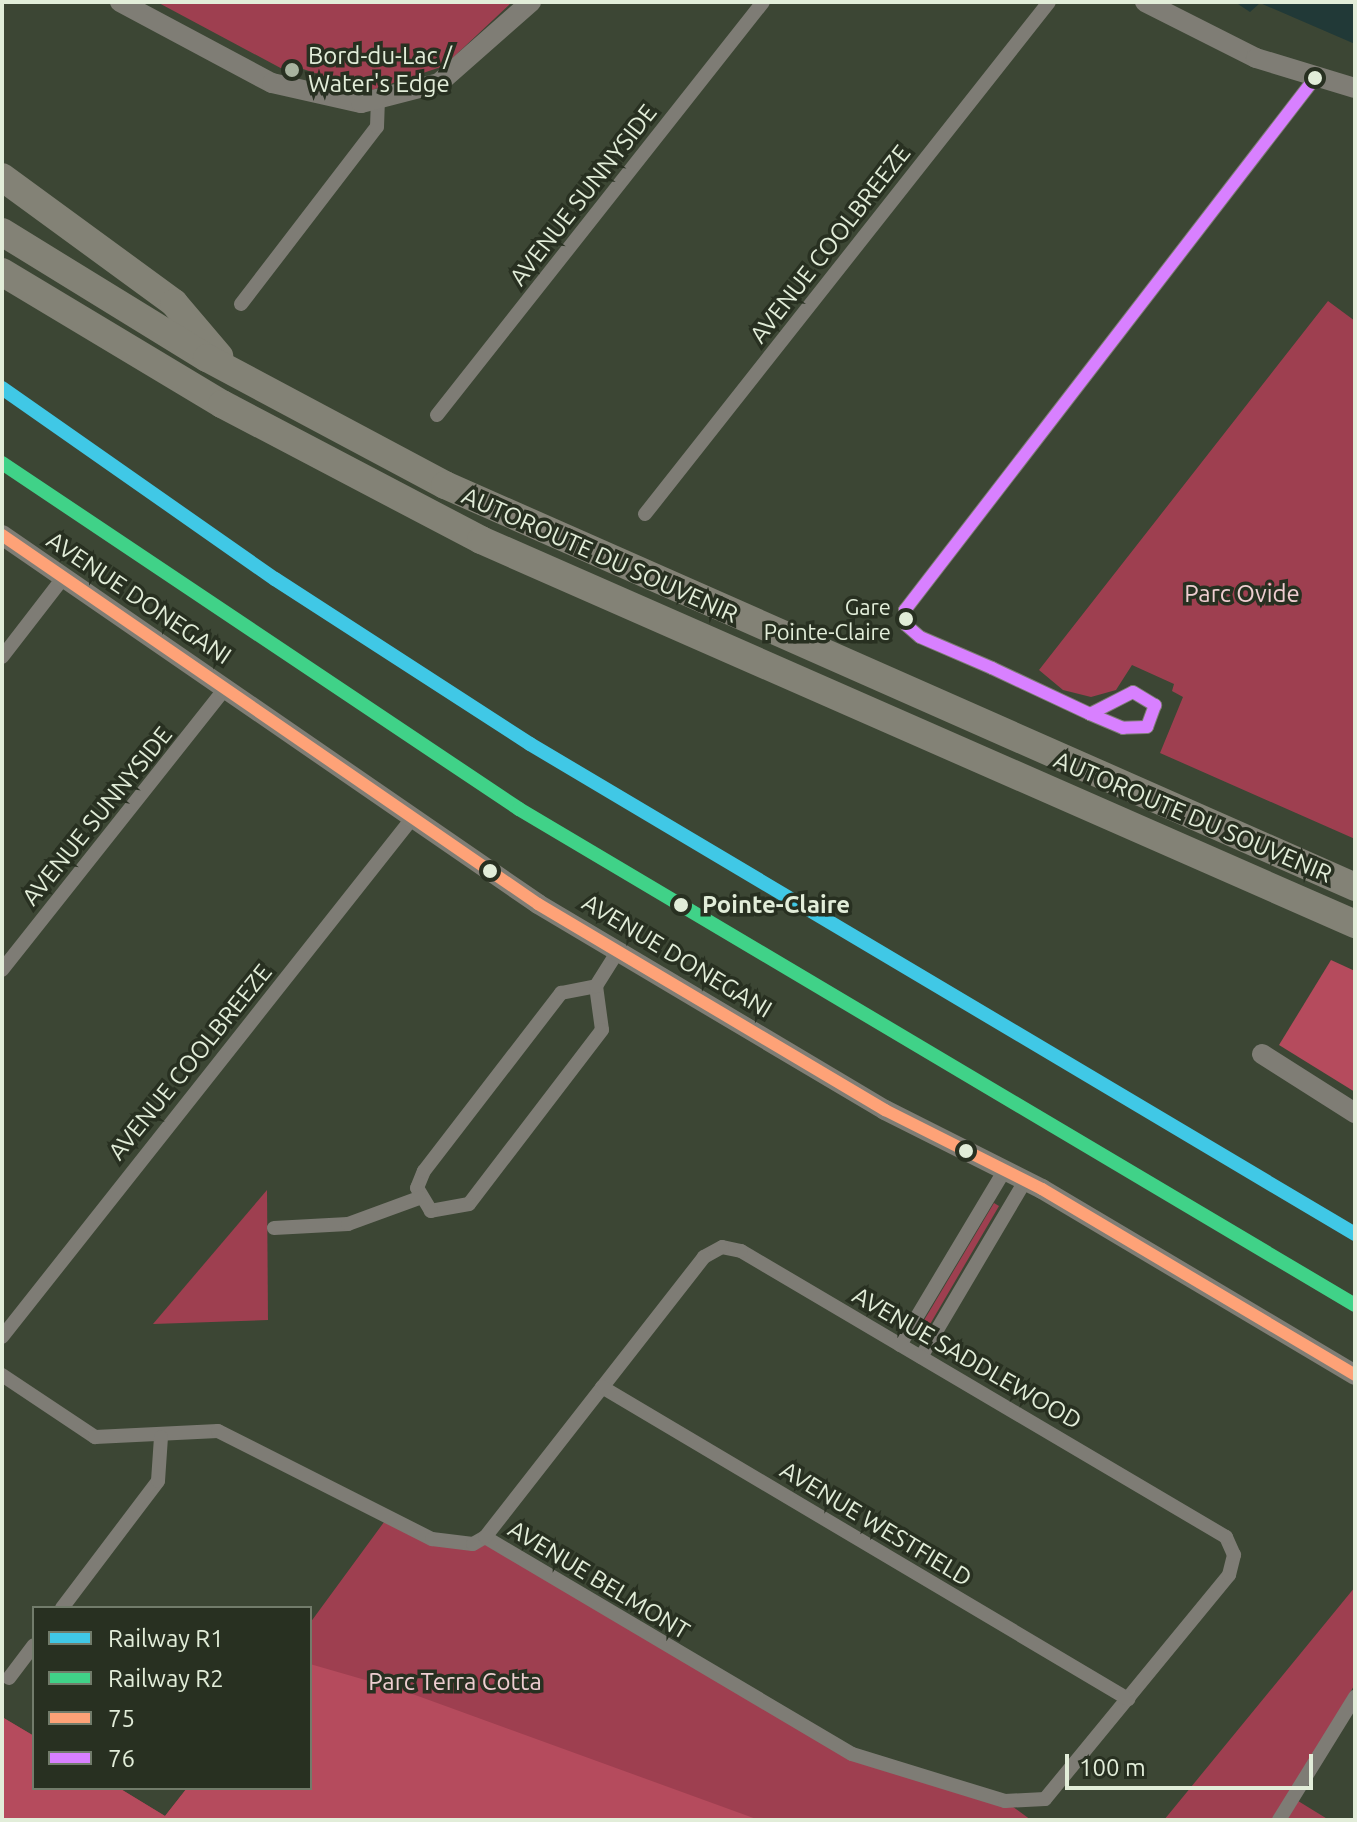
<!DOCTYPE html>
<html>
<head>
<meta charset="utf-8">
<style>
  body { margin:0 }
  #map { position:relative; width:1357px; height:1822px; overflow:hidden; background:#3c4634; font-family:Ubuntu,sans-serif }
  div>[style] { position:absolute }
  .green>* { inset:0; background:#9e3f50 }
  .forest>* { inset:0; background:#b54b5d }
  .water>* { inset:0; background:#213937 }
  .street>* { height:14px; margin:-7px; padding:0 7px; transform-origin:7px; border-radius:7px; background:#7e7c75 }
  .secondary>* { height:20px; margin:-10px; padding:0 10px; transform-origin:10px; border-radius:10px; background:#7f7d75 }
  .highway>* { height:28px; margin:-14px; padding:0 14px; transform-origin:14px; border-radius:14px; background:#838276 }
  .bus-1>* { height:12px; margin:-6px; padding:0 6px; transform-origin:6px; border-radius:6px; background:#fea277 }
  .bus-2>* { height:12px; margin:-6px; padding:0 6px; transform-origin:6px; border-radius:6px; background:#d880ff }
  .rail-1>* { height:14px; margin:-7px; padding:0 7px; transform-origin:7px; border-radius:7px; background:#40c8e6 }
  .rail-2>* { height:14px; margin:-7px; padding:0 7px; transform-origin:7px; border-radius:7px; background:#40d288 }
  .dots>* { width:22px; height:22px; translate:-50% -50%; box-sizing:border-box; border:4px solid #283021; border-radius:50% }
  span { translate:-50% -50%; white-space:nowrap; text-align:center; line-height:1.15; -webkit-text-stroke:7px #283021; paint-order:stroke }
  .bus-label { font-size:22px; color:#e2edd9 }
  .right { translate:-100% -50%; text-align:right }
  .poi-label { font-size:24px; color:#e2edd9 }
  .left { translate:0 -50%; text-align:left }
  .street-label { font-size:24px; color:#e2edd9 }
  .park-label { font-size:24px; color:#efced1 }
  .stop-label { font-size:24px; color:#e2edd9; font-weight:700 }
  .frame { position:absolute; inset:0; border:4px solid #e2edd9; pointer-events:none }
  .legend { position:absolute; left:32px; top:1606px; width:280px; height:184px; box-sizing:border-box; background:#283021; border:2px solid #727c6b; margin:0; padding:10px 14px; list-style:none; font-size:24px; color:#e2edd9 }
  .legend li { display:flex; align-items:center; gap:16px; height:40px }
  .legend b { width:40px; border:2px solid #727c6b }
  .scale { position:absolute; left:1065px; top:1754px; width:248px; height:36px; box-sizing:border-box; border:4px solid #e2edd9; border-top:0; padding-left:10px; font-size:24px; line-height:28px; white-space:nowrap; color:#e2edd9; -webkit-text-stroke:6px #283021; paint-order:stroke }
</style>
</head>
<body>
<div id="map">
  <div class="green">
    <div style="clip-path:polygon(157px 2px,512px 2px,444px 66px,369px 91px,291px 65px,288px 72px)"></div>
    <div style="clip-path:polygon(1328px 301px,1355px 321px,1355px 839px,1160px 753px,1183px 697px,1172px 691px,1174px 684px,1132px 665px,1116px 690px,1091px 697px,1063px 690px,1039px 670px)"></div>
    <div style="clip-path:polygon(267px 1190px,268px 1320px,153px 1324px)"></div>
    <div style="clip-path:polygon(994px 1203px,999px 1206px,929px 1326px,923px 1322px)"></div>
    <div style="clip-path:polygon(387px 1518px,432px 1539px,485px 1537px,852px 1754px,1005px 1801px,1031px 1820px,2px 1820px,2px 1717px,34px 1736px,34px 1788px,119px 1788px,165px 1816px,187px 1788px,310px 1788px,310px 1623px)"></div>
    <div style="clip-path:polygon(1355px 1587px,1355px 1684px,1290px 1796px,1329px 1820px,1164px 1820px)"></div>
  </div>
  <div class="forest">
    <div style="clip-path:polygon(1331px 960px,1355px 971px,1355px 1092px,1279px 1045px)"></div>
    <div style="clip-path:polygon(310px 1664px,407px 1692px,759px 1820px,2px 1820px,2px 1717px,34px 1736px,34px 1788px,119px 1788px,165px 1816px,187px 1788px,310px 1788px)"></div>
  </div>
  <div class="water">
    <div style="clip-path:polygon(1235px 2px,1355px 2px,1355px 44px,1260px 3px,1250px 12px)"></div>
  </div>
  <div class="street">
    <div style="left:241px;top:304px;width:223px;rotate:-52.5deg"></div>
    <div style="left:377px;top:127px;width:25px;rotate:-88deg"></div>
    <div style="left:437px;top:415px;width:526px;rotate:-51.71deg"></div>
    <div style="left:645px;top:514px;width:652px;rotate:-51.72deg"></div>
    <div style="left:2px;top:657px;width:100px;rotate:-52.3deg"></div>
    <div style="left:1090px;top:714px;width:48px;rotate:-27.1deg"></div>
    <div style="left:1133px;top:692px;width:26px;rotate:31deg"></div>
    <div style="left:1155px;top:705px;width:23px;rotate:110deg"></div>
    <div style="left:1147px;top:727px;width:24px;rotate:178deg"></div>
    <div style="left:1123px;top:728px;width:36px;rotate:-157deg"></div>
    <div style="left:1090px;top:714px;width:108px;rotate:-154.9deg"></div>
    <div style="left:992px;top:668px;width:78px;rotate:-156.7deg"></div>
    <div style="left:920px;top:637px;width:18px;rotate:-139deg"></div>
    <div style="left:906px;top:625px;width:15px;rotate:-94deg"></div>
    <div style="left:905px;top:610px;width:672px;rotate:-52.38deg"></div>
    <div style="left:2px;top:970px;width:359px;rotate:-51.6deg"></div>
    <div style="left:596px;top:986px;width:44px;rotate:82.2deg"></div>
    <div style="left:602px;top:1030px;width:219px;rotate:127.4deg"></div>
    <div style="left:469px;top:1204px;width:39px;rotate:170deg"></div>
    <div style="left:431px;top:1211px;width:27px;rotate:-121deg"></div>
    <div style="left:417px;top:1188px;width:18px;rotate:-68deg"></div>
    <div style="left:424px;top:1171px;width:225px;rotate:-52.4deg"></div>
    <div style="left:561px;top:993px;width:36px;rotate:-11deg"></div>
    <div style="left:596px;top:986px;width:41px;rotate:-57.8deg"></div>
    <div style="left:274px;top:1228px;width:74px;rotate:-3.1deg"></div>
    <div style="left:348px;top:1224px;width:76px;rotate:-20.1deg"></div>
    <div style="left:2px;top:1337px;width:664px;rotate:-51.66deg"></div>
    <div style="left:900px;top:1345px;width:203px;rotate:-59.1deg"></div>
    <div style="left:921px;top:1357px;width:204px;rotate:-59.4deg"></div>
    <div style="left:2px;top:1375px;width:112px;rotate:33.7deg"></div>
    <div style="left:95px;top:1437px;width:123px;rotate:-2.8deg"></div>
    <div style="left:218px;top:1431px;width:240px;rotate:26.8deg"></div>
    <div style="left:432px;top:1539px;width:41px;rotate:7deg"></div>
    <div style="left:473px;top:1544px;width:14px;rotate:-30deg"></div>
    <div style="left:485px;top:1537px;width:426px;rotate:30.6deg"></div>
    <div style="left:852px;top:1754px;width:160px;rotate:17.1deg"></div>
    <div style="left:1005px;top:1801px;width:40px;rotate:-2.9deg"></div>
    <div style="left:1045px;top:1799px;width:290px;rotate:-50.6deg"></div>
    <div style="left:1229px;top:1575px;width:21px;rotate:-76deg"></div>
    <div style="left:1234px;top:1555px;width:20px;rotate:-114deg"></div>
    <div style="left:1226px;top:1537px;width:563px;rotate:-149.47deg"></div>
    <div style="left:741px;top:1251px;width:19px;rotate:-168deg"></div>
    <div style="left:722px;top:1247px;width:21px;rotate:151deg"></div>
    <div style="left:704px;top:1257px;width:355px;rotate:128deg"></div>
    <div style="left:602px;top:1387px;width:612px;rotate:30.67deg"></div>
    <div style="left:62px;top:1608px;width:159px;rotate:-52.9deg"></div>
    <div style="left:158px;top:1481px;width:44px;rotate:-86.1deg"></div>
    <div style="left:9px;top:1678px;width:41px;rotate:-52.9deg"></div>
    <div style="left:1279px;top:1820px;width:145px;rotate:-58.3deg"></div>
  </div>
  <div class="secondary">
    <div style="left:120px;top:2px;width:172px;rotate:28.1deg"></div>
    <div style="left:272px;top:83px;width:91px;rotate:12.7deg"></div>
    <div style="left:361px;top:103px;width:81px;rotate:-14.4deg"></div>
    <div style="left:439px;top:83px;width:123px;rotate:-41.4deg"></div>
    <div style="left:1145px;top:2px;width:124px;rotate:26.8deg"></div>
    <div style="left:1256px;top:58px;width:103px;rotate:16.9deg"></div>
    <div style="left:2px;top:535px;width:651px;rotate:34.54deg"></div>
    <div style="left:538px;top:904px;width:404px;rotate:30.7deg"></div>
    <div style="left:885px;top:1110px;width:176px;rotate:26.7deg"></div>
    <div style="left:1042px;top:1189px;width:364px;rotate:30.7deg"></div>
    <div style="left:1262px;top:1054px;width:110px;rotate:32.4deg"></div>
  </div>
  <div class="highway">
    <div style="left:2px;top:177px;width:213px;rotate:36.2deg"></div>
    <div style="left:174px;top:303px;width:70px;rotate:49.7deg"></div>
    <div style="left:2px;top:232px;width:241px;rotate:31.6deg"></div>
    <div style="left:207px;top:358px;width:270px;rotate:28.1deg"></div>
    <div style="left:445px;top:485px;width:995px;rotate:23.83deg"></div>
    <div style="left:2px;top:272px;width:257px;rotate:31deg"></div>
    <div style="left:222px;top:404px;width:293px;rotate:27.7deg"></div>
    <div style="left:481px;top:540px;width:955px;rotate:23.72deg"></div>
  </div>
  <div class="bus-1">
    <div style="left:2px;top:535px;width:651px;rotate:34.54deg"></div>
    <div style="left:538px;top:904px;width:404px;rotate:30.7deg"></div>
    <div style="left:885px;top:1110px;width:176px;rotate:26.7deg"></div>
    <div style="left:1042px;top:1189px;width:364px;rotate:30.7deg"></div>
  </div>
  <div class="bus-2">
    <div style="left:1090px;top:714px;width:48px;rotate:-27.1deg"></div>
    <div style="left:1133px;top:692px;width:26px;rotate:31deg"></div>
    <div style="left:1155px;top:705px;width:23px;rotate:110deg"></div>
    <div style="left:1147px;top:727px;width:24px;rotate:178deg"></div>
    <div style="left:1123px;top:728px;width:36px;rotate:-157deg"></div>
    <div style="left:1090px;top:714px;width:108px;rotate:-154.9deg"></div>
    <div style="left:992px;top:668px;width:78px;rotate:-156.7deg"></div>
    <div style="left:920px;top:637px;width:18px;rotate:-139deg"></div>
    <div style="left:906px;top:625px;width:15px;rotate:-94deg"></div>
    <div style="left:905px;top:610px;width:672px;rotate:-52.38deg"></div>
  </div>
  <div class="rail-1">
    <div style="left:2px;top:388px;width:333px;rotate:35deg"></div>
    <div style="left:275px;top:579px;width:304px;rotate:32.9deg"></div>
    <div style="left:530px;top:744px;width:960px;rotate:30.71deg"></div>
  </div>
  <div class="rail-2">
    <div style="left:2px;top:463px;width:622px;rotate:33.79deg"></div>
    <div style="left:519px;top:809px;width:972px;rotate:30.68deg"></div>
  </div>
  <div class="dots">
    <div style="left:292px;top:70px;background:#a8b39f"></div>
    <div style="left:1315px;top:78px;background:#e2edd9"></div>
    <div style="left:906px;top:619px;background:#e2edd9"></div>
    <div style="left:490px;top:871px;background:#e2edd9"></div>
    <div style="left:681px;top:905px;background:#e2edd9"></div>
    <div style="left:966px;top:1151px;background:#e2edd9"></div>
  </div>
  <div class="bus-label">
    <span class="right" style="left:891px;top:619px">Gare<br>Pointe-Claire</span>
  </div>
  <div class="poi-label">
    <span class="left" style="left:308px;top:70px">Bord-du-Lac /<br>Water's Edge</span>
  </div>
  <div class="street-label">
    <span style="left:583px;top:195px;rotate:-52deg">AVENUE SUNNYSIDE</span>
    <span style="left:830px;top:244px;rotate:-52deg">AVENUE COOLBREEZE</span>
    <span style="left:600px;top:555px;rotate:24deg">AUTOROUTE DU SOUVENIR</span>
    <span style="left:139px;top:598px;rotate:34deg">AVENUE DONEGANI</span>
    <span style="left:97px;top:816px;rotate:-51deg">AVENUE SUNNYSIDE</span>
    <span style="left:1193px;top:817px;rotate:23deg">AUTOROUTE DU SOUVENIR</span>
    <span style="left:677px;top:956px;rotate:31deg">AVENUE DONEGANI</span>
    <span style="left:190px;top:1062px;rotate:-51deg">AVENUE COOLBREEZE</span>
    <span style="left:967px;top:1358px;rotate:30deg">AVENUE SADDLEWOOD</span>
    <span style="left:876px;top:1524px;rotate:31deg">AVENUE WESTFIELD</span>
    <span style="left:599px;top:1580px;rotate:31deg">AVENUE BELMONT</span>
  </div>
  <div class="park-label">
    <span style="left:1242px;top:594px">Parc Ovide</span>
    <span style="left:455px;top:1682px">Parc Terra Cotta</span>
  </div>
  <div class="stop-label">
    <span class="left" style="left:702px;top:905px">Pointe-Claire</span>
  </div>
  <div class="frame"></div>
  <ul class="legend">
  <li><b style="height:10px;background:#40c8e6"></b>Railway R1</li>
  <li><b style="height:10px;background:#40d288"></b>Railway R2</li>
  <li><b style="height:10px;background:#fea277"></b>75</li>
  <li><b style="height:10px;background:#d880ff"></b>76</li>
  </ul>
  <div class="scale">100 m</div>
</div>
</body>
</html>
